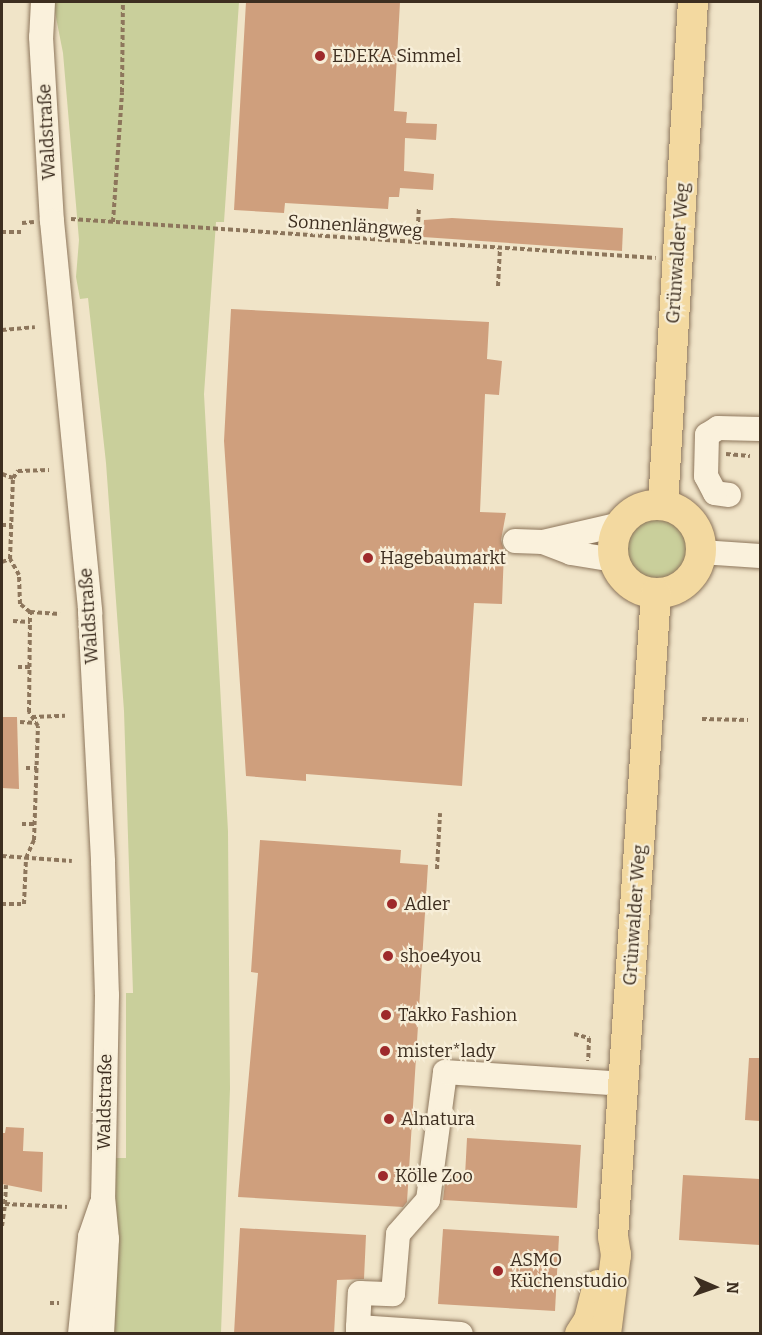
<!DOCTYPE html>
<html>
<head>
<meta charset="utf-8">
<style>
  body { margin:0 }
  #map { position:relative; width:762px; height:1335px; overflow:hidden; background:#f0e4c8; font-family:Bitter,serif }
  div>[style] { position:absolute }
  .green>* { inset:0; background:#c9cf9b }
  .round { border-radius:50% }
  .building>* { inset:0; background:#cf9f7d }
  .path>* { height:4px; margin-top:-2px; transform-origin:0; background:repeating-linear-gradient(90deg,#8d765c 0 4.5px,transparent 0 7.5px) }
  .roads { filter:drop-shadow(0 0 2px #8d765c) drop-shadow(0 0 2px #8d765c) }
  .minor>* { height:24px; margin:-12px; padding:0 12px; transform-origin:12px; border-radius:12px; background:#faf1dc }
  .major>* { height:30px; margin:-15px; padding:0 15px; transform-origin:15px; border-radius:15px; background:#f3d9a0 }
  .major>.ring { margin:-15px; padding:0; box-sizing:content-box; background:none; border:30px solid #f3d9a0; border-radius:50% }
  .dots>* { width:16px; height:16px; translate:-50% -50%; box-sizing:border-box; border:3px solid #f7eed8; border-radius:50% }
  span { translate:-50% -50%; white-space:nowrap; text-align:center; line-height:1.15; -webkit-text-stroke:4.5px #f7eed8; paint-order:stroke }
  .poi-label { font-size:18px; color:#3d2e20 }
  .left { translate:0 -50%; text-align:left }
  .street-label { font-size:18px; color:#3d2e20 }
  .frame { position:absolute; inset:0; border:3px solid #3d2e20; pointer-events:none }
  .north { position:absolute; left:684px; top:1257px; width:60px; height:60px; -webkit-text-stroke:4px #f7eed8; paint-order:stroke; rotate:92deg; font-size:16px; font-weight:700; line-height:24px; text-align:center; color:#3d2e20 }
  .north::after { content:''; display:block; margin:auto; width:21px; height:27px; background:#3d2e20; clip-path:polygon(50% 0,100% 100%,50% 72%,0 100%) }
</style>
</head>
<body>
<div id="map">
  <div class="green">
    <div style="clip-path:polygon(53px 2px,239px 2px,224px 222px,216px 222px,204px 394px,228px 831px,230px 1089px,221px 1333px,114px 1333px,114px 1158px,126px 1158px,126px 993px,133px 993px,124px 711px,106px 463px,88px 298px,80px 299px,76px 277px,79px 240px,63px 53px)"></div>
    <div class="round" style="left:622px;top:514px;width:72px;height:72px"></div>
  </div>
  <div class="building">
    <div style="clip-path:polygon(246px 2px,400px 2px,394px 111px,407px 112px,406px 123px,437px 124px,436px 140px,405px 138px,404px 171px,434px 174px,433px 190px,400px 188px,399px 197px,389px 197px,388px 209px,285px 203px,284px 213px,234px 210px)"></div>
    <div style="clip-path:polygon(452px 218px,623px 228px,622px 251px,423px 237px,424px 220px)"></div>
    <div style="clip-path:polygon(231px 309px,489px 322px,487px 359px,502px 361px,499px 395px,485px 394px,480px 512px,506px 513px,501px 540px,504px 550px,502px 604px,474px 603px,462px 786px,306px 774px,306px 781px,246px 776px,224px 441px)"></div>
    <div style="clip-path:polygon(2px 717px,17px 717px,19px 789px,2px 788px)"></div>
    <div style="clip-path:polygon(260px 840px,401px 850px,400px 863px,428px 865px,407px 1202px,403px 1207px,238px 1197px,258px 973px,251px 972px)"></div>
    <div style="clip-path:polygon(749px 1058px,760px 1058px,760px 1121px,745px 1120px)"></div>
    <div style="clip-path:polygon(6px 1127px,24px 1128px,23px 1151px,43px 1152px,42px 1192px,2px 1184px,2px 1133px,5px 1133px)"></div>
    <div style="clip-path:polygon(467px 1138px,581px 1145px,577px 1208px,443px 1200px,446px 1174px,465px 1176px)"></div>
    <div style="clip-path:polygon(683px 1175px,760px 1179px,760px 1245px,679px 1240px)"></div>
    <div style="clip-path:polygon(240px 1228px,366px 1235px,364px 1279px,337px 1280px,334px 1334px,234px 1334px)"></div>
    <div style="clip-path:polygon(443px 1229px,559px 1236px,555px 1311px,438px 1304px)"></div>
  </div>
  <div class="path">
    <div style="left:71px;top:219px;width:586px;rotate:3.81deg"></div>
    <div style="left:113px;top:222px;width:130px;rotate:-86deg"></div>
    <div style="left:122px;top:92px;width:90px;rotate:-89.4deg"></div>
    <div style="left:22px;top:223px;width:12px;rotate:-5deg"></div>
    <div style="left:2px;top:232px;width:21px"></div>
    <div style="left:417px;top:244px;width:37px;rotate:-87deg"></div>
    <div style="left:498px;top:286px;width:36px;rotate:-87deg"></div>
    <div style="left:2px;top:330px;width:33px;rotate:-5deg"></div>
    <div style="left:726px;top:454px;width:24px;rotate:5deg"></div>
    <div style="left:2px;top:474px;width:12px;rotate:20deg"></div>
    <div style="left:2px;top:525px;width:10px"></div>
    <div style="left:2px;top:562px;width:9px;rotate:-21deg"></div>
    <div style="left:30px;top:612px;width:30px;rotate:4deg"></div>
    <div style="left:13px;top:621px;width:17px;rotate:3deg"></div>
    <div style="left:18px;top:667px;width:12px"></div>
    <div style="left:32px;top:717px;width:33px;rotate:-2deg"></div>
    <div style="left:702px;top:719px;width:46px;rotate:1.2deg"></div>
    <div style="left:20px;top:722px;width:16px;rotate:4deg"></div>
    <div style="left:26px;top:768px;width:11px"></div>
    <div style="left:22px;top:824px;width:13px"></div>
    <div style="left:2px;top:856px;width:70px;rotate:4.1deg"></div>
    <div style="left:437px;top:869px;width:56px;rotate:-86.9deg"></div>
    <div style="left:2px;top:904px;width:22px"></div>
    <div style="left:24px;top:904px;width:46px;rotate:-87.5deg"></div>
    <div style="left:26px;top:858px;width:20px;rotate:-66deg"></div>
    <div style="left:34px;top:840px;width:114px;rotate:-88deg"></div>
    <div style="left:38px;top:726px;width:17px;rotate:-123deg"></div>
    <div style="left:29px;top:712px;width:100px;rotate:-89.4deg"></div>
    <div style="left:30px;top:612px;width:13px;rotate:-141deg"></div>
    <div style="left:20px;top:604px;width:29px;rotate:-92deg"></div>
    <div style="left:19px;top:575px;width:18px;rotate:-119deg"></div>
    <div style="left:10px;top:559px;width:81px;rotate:-87.9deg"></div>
    <div style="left:13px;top:478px;width:9px;rotate:-54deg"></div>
    <div style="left:18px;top:471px;width:31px;rotate:-2deg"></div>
    <div style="left:574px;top:1034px;width:16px;rotate:15deg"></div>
    <div style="left:589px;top:1038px;width:23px;rotate:92deg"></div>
    <div style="left:5px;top:1204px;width:19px;rotate:-87deg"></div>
    <div style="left:2px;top:1226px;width:22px;rotate:-82deg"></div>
    <div style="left:5px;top:1204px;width:62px;rotate:2.8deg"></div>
    <div style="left:50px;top:1303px;width:9px"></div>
  </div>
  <div class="roads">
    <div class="minor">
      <div style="left:43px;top:2px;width:35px;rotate:93deg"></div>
      <div style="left:41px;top:37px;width:184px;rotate:86.6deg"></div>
      <div style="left:52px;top:221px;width:393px;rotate:84.4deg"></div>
      <div style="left:90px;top:612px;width:250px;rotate:87deg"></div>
      <div style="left:103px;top:862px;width:133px;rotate:88.3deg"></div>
      <div style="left:107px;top:995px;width:202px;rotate:91.1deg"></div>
      <div style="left:103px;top:1197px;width:42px;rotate:84.6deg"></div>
      <div style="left:107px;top:1239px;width:95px;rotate:93deg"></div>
      <div style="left:729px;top:495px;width:14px;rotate:-172deg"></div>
      <div style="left:715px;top:493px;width:19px;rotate:-118deg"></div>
      <div style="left:706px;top:476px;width:41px;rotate:-88.6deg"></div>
      <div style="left:707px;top:435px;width:13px;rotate:-32deg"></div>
      <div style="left:718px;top:428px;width:42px;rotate:1.4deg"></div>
      <div style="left:515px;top:541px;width:28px;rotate:2deg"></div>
      <div style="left:543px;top:542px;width:80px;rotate:-13deg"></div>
      <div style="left:543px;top:542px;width:30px;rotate:21deg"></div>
      <div style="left:571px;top:553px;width:45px;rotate:9deg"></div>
      <div style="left:701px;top:552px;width:59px;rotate:3.9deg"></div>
      <div style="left:358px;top:1327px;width:34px;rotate:-87deg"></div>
      <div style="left:360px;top:1293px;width:33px;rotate:2deg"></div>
      <div style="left:393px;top:1294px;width:60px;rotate:-85.2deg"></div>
      <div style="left:398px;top:1234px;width:45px;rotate:-48.6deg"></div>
      <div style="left:428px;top:1200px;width:129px;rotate:-82.4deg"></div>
      <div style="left:445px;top:1072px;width:180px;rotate:3.8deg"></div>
      <div style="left:80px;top:1334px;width:98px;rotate:-84.1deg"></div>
      <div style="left:90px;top:1237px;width:34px;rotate:-71deg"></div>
      <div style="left:358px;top:1334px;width:7px;rotate:-90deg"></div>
      <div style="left:358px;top:1327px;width:103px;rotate:3.9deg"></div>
    </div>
    <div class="major">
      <div style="left:663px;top:505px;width:504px;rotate:-86.59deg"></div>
      <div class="ring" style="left:613px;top:505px;width:58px;height:58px"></div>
      <div style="left:580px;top:1334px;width:17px;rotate:-57deg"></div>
      <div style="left:589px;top:1320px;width:36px;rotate:-76deg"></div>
      <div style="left:606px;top:1334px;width:80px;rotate:-82.8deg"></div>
      <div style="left:616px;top:1255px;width:18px;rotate:-99deg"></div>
      <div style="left:613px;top:1237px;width:645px;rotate:-86.18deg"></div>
    </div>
  </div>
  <div class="dots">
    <div style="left:320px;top:56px;background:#9e2a2b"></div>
    <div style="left:368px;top:558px;background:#9e2a2b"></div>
    <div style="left:392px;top:904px;background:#9e2a2b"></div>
    <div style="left:388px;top:956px;background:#9e2a2b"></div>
    <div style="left:386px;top:1015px;background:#9e2a2b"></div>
    <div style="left:385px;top:1051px;background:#9e2a2b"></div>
    <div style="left:389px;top:1119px;background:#9e2a2b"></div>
    <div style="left:383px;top:1176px;background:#9e2a2b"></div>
    <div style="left:498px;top:1271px;background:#9e2a2b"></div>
  </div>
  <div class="poi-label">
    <span class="left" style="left:332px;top:56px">EDEKA Simmel</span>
    <span class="left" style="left:380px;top:558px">Hagebaumarkt</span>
    <span class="left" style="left:404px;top:904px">Adler</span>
    <span class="left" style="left:400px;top:956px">shoe4you</span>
    <span class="left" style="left:398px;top:1015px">Takko Fashion</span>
    <span class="left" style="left:397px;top:1051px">mister*lady</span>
    <span class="left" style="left:401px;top:1119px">Alnatura</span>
    <span class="left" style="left:395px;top:1176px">Kölle Zoo</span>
    <span class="left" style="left:510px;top:1271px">ASMO<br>Küchenstudio</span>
  </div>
  <div class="street-label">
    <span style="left:47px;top:132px;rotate:-93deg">Waldstraße</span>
    <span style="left:355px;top:226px;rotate:4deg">Sonnenlängweg</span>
    <span style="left:678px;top:253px;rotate:-86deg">Grünwalder Weg</span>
    <span style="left:89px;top:616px;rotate:-94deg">Waldstraße</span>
    <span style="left:635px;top:915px;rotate:-86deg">Grünwalder Weg</span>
    <span style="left:105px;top:1102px;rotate:-89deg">Waldstraße</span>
  </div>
  <div class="frame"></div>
  <div class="north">N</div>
</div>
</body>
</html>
